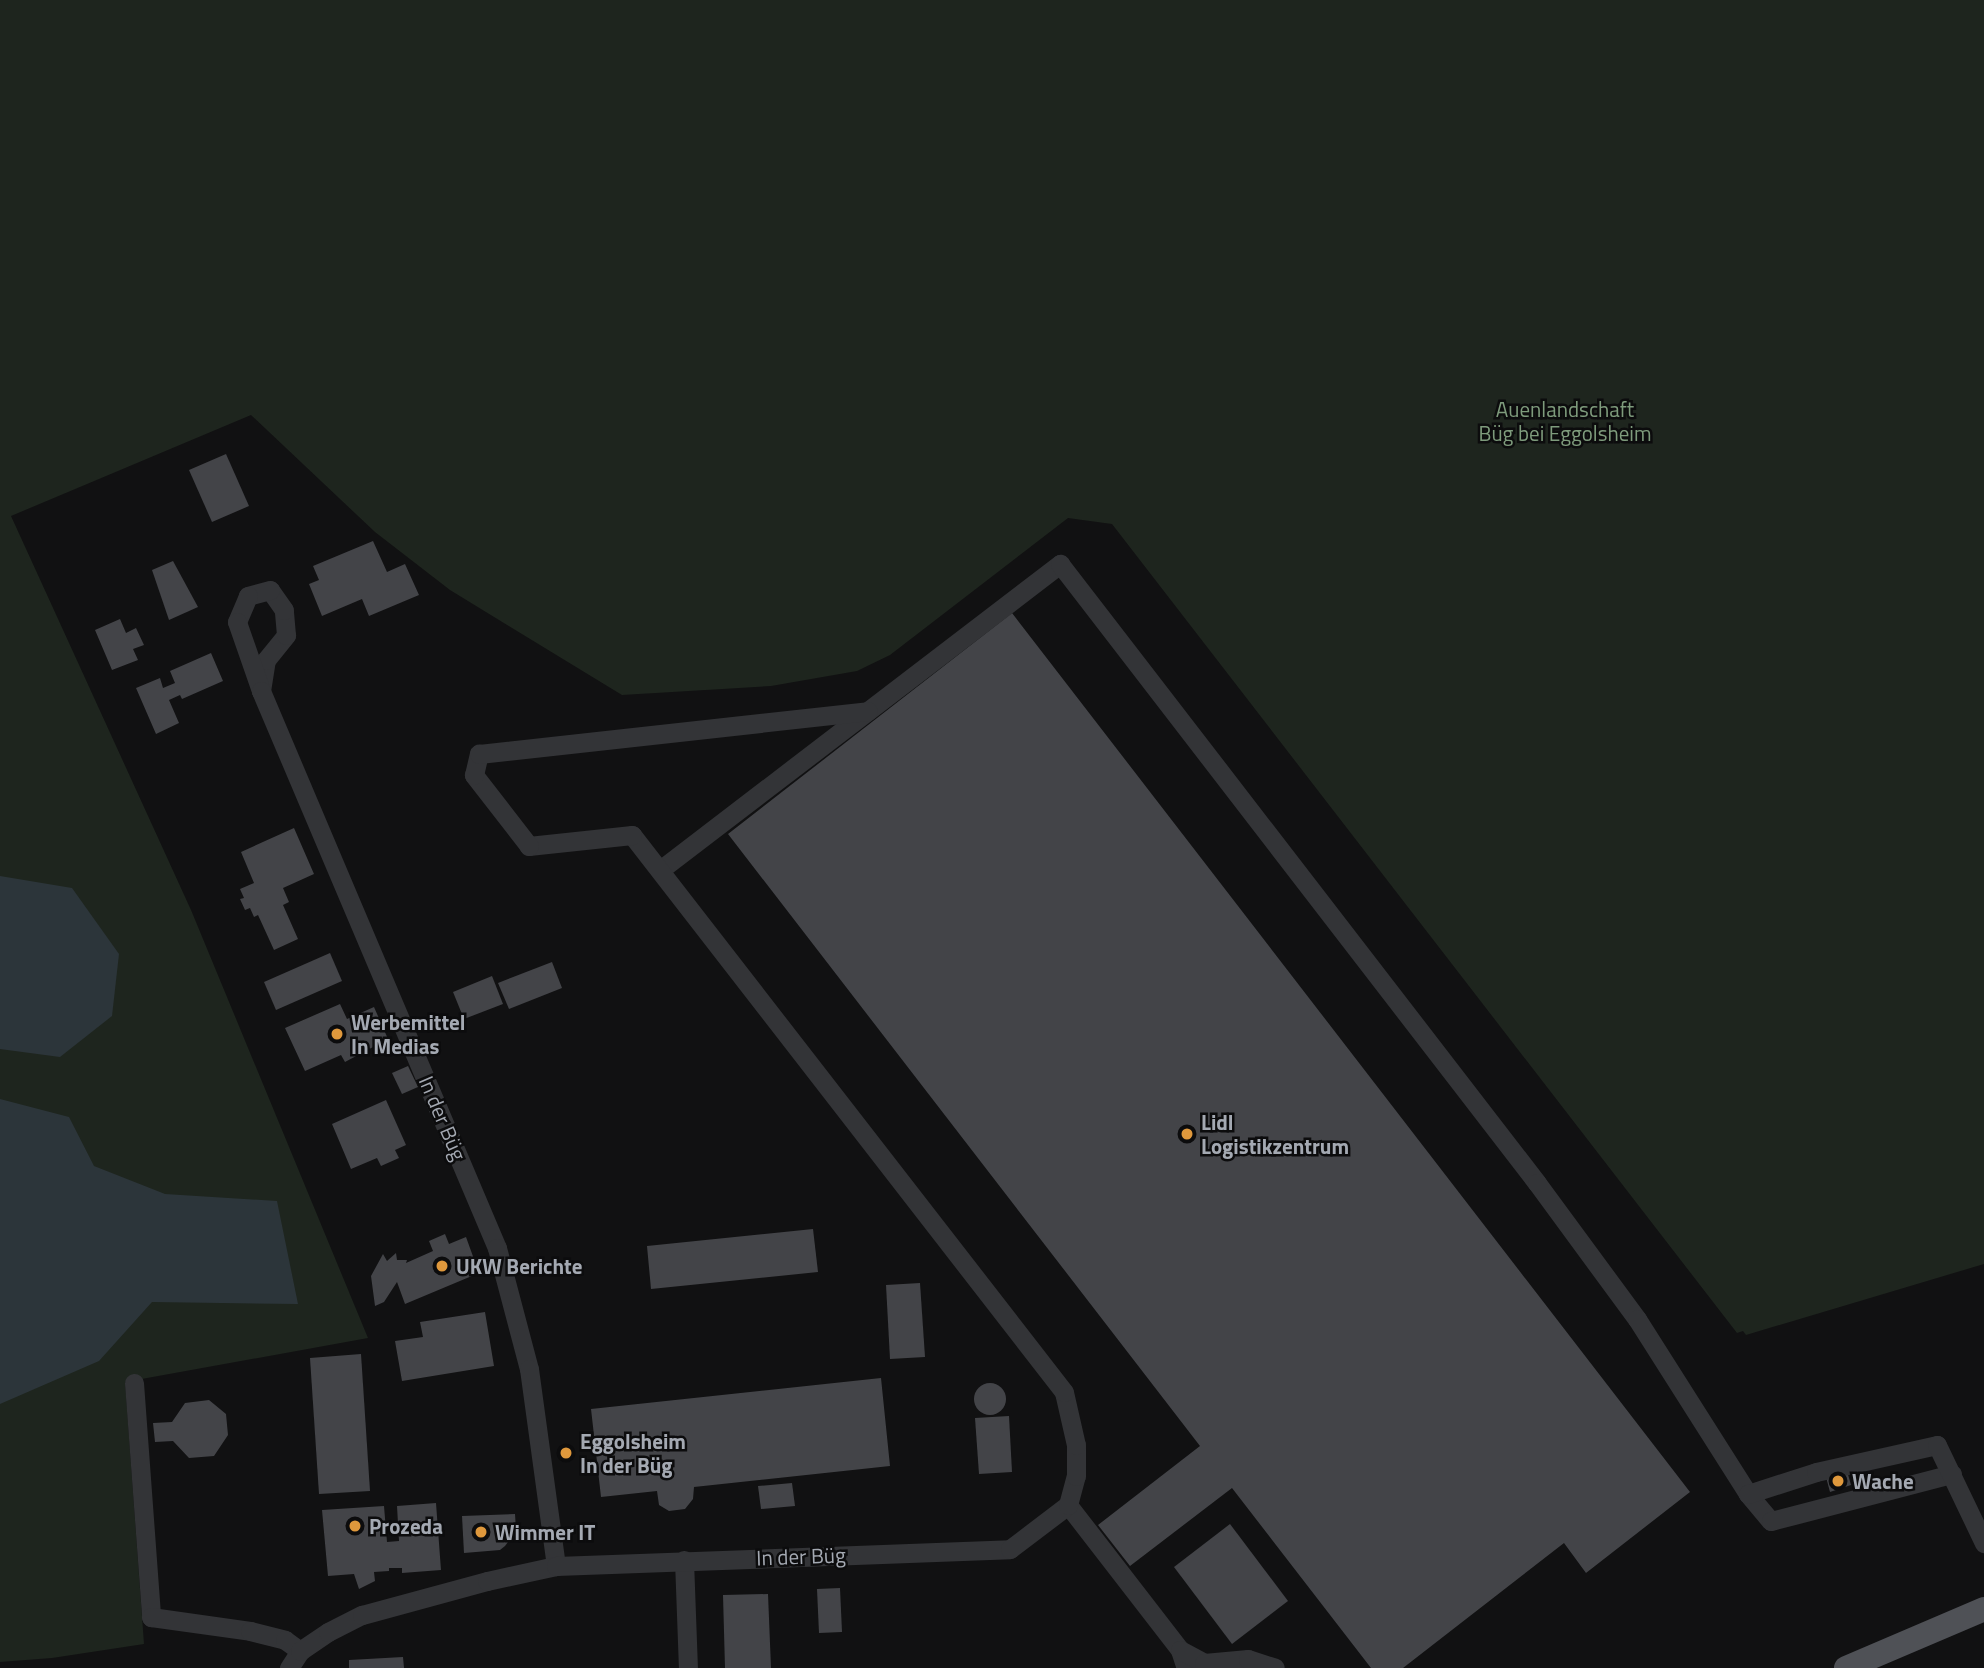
<!DOCTYPE html>
<html>
<head>
<meta charset="utf-8">
<style>
  body { margin:0 }
  #map { position:relative; width:1984px; height:1668px; overflow:hidden; background:#111112; font-family:"Titillium Web",sans-serif }
  div>[style] { position:absolute }
  .green>* { inset:0; background:#1e251e }
  .water>* { inset:0; background:#2c353a }
  .building>* { inset:0; background:#434448 }
  .round { border-radius:50% }
  .minor>* { height:19px; margin:-9.5px; padding:0 9.5px; transform-origin:9.5px; border-radius:9.5px; background:#333437 }
  .major>* { height:24px; margin:-12px; padding:0 12px; transform-origin:12px; border-radius:12px; background:#4f5156 }
  .dots>* { width:19px; height:19px; translate:-50% -50%; box-sizing:border-box; border:4px solid #0c0c0d; border-radius:50% }
  span { translate:-50% -50%; white-space:nowrap; text-align:center; line-height:1.15; -webkit-text-stroke:5px #0c0c0d; paint-order:stroke }
  .park-label { font-size:21px; color:#7e9b7c }
  .poi-label { font-size:21px; color:#a4a9b2; font-weight:700 }
  .left { translate:0 -50%; text-align:left }
  .street-label { font-size:21px; color:#a4a9b2 }
</style>
</head>
<body>
<div id="map">
  <div class="green">
    <div style="clip-path:polygon(0 0,1984px 0,1984px 1264px,1746px 1335px,1743px 1331px,1737px 1333px,1112px 524px,1068px 518px,890px 655px,857px 671px,771px 686px,622px 695px,450px 590px,375px 532px,251px 415px,11px 516px,191px 910px,368px 1338px,125px 1382px,144px 1644px,52px 1658px,0 1662px)"></div>
  </div>
  <div class="water">
    <div style="clip-path:polygon(0 876px,72px 888px,119px 954px,112px 1016px,60px 1057px,0 1049px)"></div>
    <div style="clip-path:polygon(0 1099px,69px 1117px,94px 1166px,165px 1194px,277px 1201px,298px 1304px,152px 1302px,99px 1361px,0 1404px)"></div>
  </div>
  <div class="building">
    <div style="clip-path:polygon(226px 454px,249px 506px,212px 522px,189px 470px)"></div>
    <div style="clip-path:polygon(373px 541px,387px 572px,405px 564px,419px 595px,369px 616px,362px 599px,322px 616px,309px 584px,319px 580px,313px 566px)"></div>
    <div style="clip-path:polygon(173px 561px,198px 607px,169px 620px,152px 570px)"></div>
    <div style="clip-path:polygon(1012px 613px,1690px 1492px,1586px 1573px,1564px 1543px,1403px 1668px,1371px 1668px,1232px 1488px,1130px 1566px,1098px 1525px,1200px 1446px,728px 834px)"></div>
    <div style="clip-path:polygon(120px 619px,126px 633px,136px 628px,144px 645px,133px 649px,138px 660px,112px 670px,95px 630px)"></div>
    <div style="clip-path:polygon(211px 653px,223px 681px,182px 699px,180px 695px,169px 700px,179px 723px,156px 734px,136px 688px,160px 678px,163px 688px,175px 683px,170px 671px)"></div>
    <div style="clip-path:polygon(294px 828px,314px 874px,283px 888px,289px 902px,283px 905px,298px 939px,274px 950px,258px 915px,254px 917px,250px 908px,245px 910px,240px 899px,244px 898px,240px 889px,254px 883px,241px 852px)"></div>
    <div style="clip-path:polygon(330px 953px,342px 981px,276px 1010px,264px 982px)"></div>
    <div style="clip-path:polygon(552px 962px,562px 988px,509px 1009px,498px 983px)"></div>
    <div style="clip-path:polygon(492px 976px,503px 1004px,464px 1019px,453px 992px)"></div>
    <div style="clip-path:polygon(340px 1004px,347px 1019px,374px 1007px,388px 1039px,345px 1062px,341px 1055px,305px 1071px,285px 1028px)"></div>
    <div style="clip-path:polygon(408px 1066px,418px 1087px,402px 1094px,392px 1073px)"></div>
    <div style="clip-path:polygon(386px 1100px,406px 1145px,395px 1150px,399px 1158px,381px 1166px,377px 1158px,351px 1169px,332px 1124px)"></div>
    <div style="clip-path:polygon(813px 1229px,818px 1272px,651px 1289px,647px 1246px)"></div>
    <div style="clip-path:polygon(445px 1234px,449px 1244px,466px 1237px,479px 1273px,405px 1304px,397px 1282px,384px 1302px,375px 1306px,371px 1276px,383px 1254px,387px 1261px,396px 1253px,397px 1260px,407px 1260px,406px 1263px,433px 1251px,429px 1241px)"></div>
    <div style="clip-path:polygon(920px 1283px,925px 1357px,890px 1359px,886px 1285px)"></div>
    <div style="clip-path:polygon(485px 1312px,494px 1366px,402px 1381px,395px 1341px,423px 1337px,420px 1322px)"></div>
    <div style="clip-path:polygon(361px 1354px,370px 1491px,319px 1494px,310px 1358px)"></div>
    <div style="clip-path:polygon(881px 1378px,890px 1466px,694px 1487px,693px 1499px,685px 1509px,669px 1511px,659px 1505px,657px 1491px,601px 1497px,591px 1409px)"></div>
    <div class="round" style="left:974px;top:1383px;width:32px;height:32px"></div>
    <div style="clip-path:polygon(209px 1400px,226px 1414px,228px 1435px,214px 1456px,189px 1458px,173px 1441px,155px 1442px,153px 1423px,172px 1422px,185px 1403px)"></div>
    <div style="clip-path:polygon(1009px 1416px,1012px 1472px,979px 1474px,975px 1418px)"></div>
    <div style="clip-path:polygon(1847px 1471px,1851px 1485px,1830px 1492px,1826px 1477px)"></div>
    <div style="clip-path:polygon(792px 1483px,795px 1506px,761px 1509px,758px 1486px)"></div>
    <div style="clip-path:polygon(436px 1503px,441px 1570px,402px 1573px,402px 1568px,389px 1568px,389px 1571px,374px 1572px,375px 1581px,359px 1589px,354px 1574px,328px 1576px,322px 1510px,384px 1506px,387px 1542px,399px 1541px,397px 1506px)"></div>
    <div style="clip-path:polygon(515px 1514px,516px 1531px,505px 1546px,500px 1550px,464px 1553px,462px 1516px)"></div>
    <div style="clip-path:polygon(1230px 1524px,1288px 1601px,1232px 1644px,1174px 1567px)"></div>
    <div style="clip-path:polygon(840px 1588px,842px 1632px,819px 1633px,817px 1589px)"></div>
    <div style="clip-path:polygon(768px 1594px,771px 1668px,725px 1668px,723px 1595px)"></div>
    <div style="clip-path:polygon(403px 1657px,404px 1668px,349px 1668px,349px 1660px)"></div>
  </div>
  <div class="minor">
    <div style="left:261px;top:691px;width:31px;rotate:-81deg"></div>
    <div style="left:266px;top:660px;width:32px;rotate:-51deg"></div>
    <div style="left:286px;top:635px;width:25px;rotate:-95deg"></div>
    <div style="left:284px;top:610px;width:24px;rotate:-125deg"></div>
    <div style="left:270px;top:590px;width:23px;rotate:165deg"></div>
    <div style="left:248px;top:596px;width:28px;rotate:113deg"></div>
    <div style="left:237px;top:622px;width:73px;rotate:70.8deg"></div>
    <div style="left:261px;top:691px;width:605px;rotate:67.04deg"></div>
    <div style="left:497px;top:1248px;width:125px;rotate:75.2deg"></div>
    <div style="left:529px;top:1369px;width:199px;rotate:82.2deg"></div>
    <div style="left:660px;top:870px;width:504px;rotate:-37.42deg"></div>
    <div style="left:1060px;top:564px;width:781px;rotate:52.38deg"></div>
    <div style="left:1537px;top:1183px;width:169px;rotate:53.7deg"></div>
    <div style="left:1637px;top:1319px;width:207px;rotate:57.6deg"></div>
    <div style="left:1748px;top:1494px;width:35px;rotate:50deg"></div>
    <div style="left:1771px;top:1521px;width:187px;rotate:-14.6deg"></div>
    <div style="left:134px;top:1383px;width:235px;rotate:85.8deg"></div>
    <div style="left:151px;top:1617px;width:100px;rotate:8deg"></div>
    <div style="left:250px;top:1631px;width:36px;rotate:14deg"></div>
    <div style="left:285px;top:1640px;width:19px;rotate:36deg"></div>
    <div style="left:1748px;top:1494px;width:71px;rotate:-17.9deg"></div>
    <div style="left:1816px;top:1472px;width:124px;rotate:-12.6deg"></div>
    <div style="left:1937px;top:1445px;width:109px;rotate:64.4deg"></div>
    <div style="left:1068px;top:1505px;width:183px;rotate:52.3deg"></div>
    <div style="left:1180px;top:1650px;width:19px;rotate:72deg"></div>
    <div style="left:684px;top:1560px;width:108px;rotate:87.9deg"></div>
    <div style="left:1180px;top:1650px;width:27px;rotate:28deg"></div>
    <div style="left:1204px;top:1663px;width:44px;rotate:-5.2deg"></div>
    <div style="left:1248px;top:1659px;width:28px;rotate:18deg"></div>
    <div style="left:289px;top:1668px;width:20px;rotate:-57deg"></div>
    <div style="left:300px;top:1651px;width:34px;rotate:-34deg"></div>
    <div style="left:328px;top:1632px;width:38px;rotate:-27deg"></div>
    <div style="left:362px;top:1615px;width:130px;rotate:-15.2deg"></div>
    <div style="left:487px;top:1581px;width:71px;rotate:-12.3deg"></div>
    <div style="left:556px;top:1566px;width:454px;rotate:-2.1deg"></div>
    <div style="left:1010px;top:1549px;width:73px;rotate:-37.2deg"></div>
    <div style="left:1068px;top:1505px;width:30px;rotate:-75deg"></div>
    <div style="left:1076px;top:1476px;width:31px;rotate:-90deg"></div>
    <div style="left:1076px;top:1445px;width:54px;rotate:-102.8deg"></div>
    <div style="left:1064px;top:1392px;width:705px;rotate:-127.8deg"></div>
    <div style="left:632px;top:835px;width:104px;rotate:173.9deg"></div>
    <div style="left:529px;top:846px;width:90px;rotate:-127.8deg"></div>
    <div style="left:474px;top:775px;width:22px;rotate:-77deg"></div>
    <div style="left:479px;top:754px;width:391px;rotate:-6.3deg"></div>
  </div>
  <div class="major">
    <div style="left:1846px;top:1668px;width:150px;rotate:-23.1deg"></div>
  </div>
  <div class="dots">
    <div style="left:337px;top:1034px;background:#df983c"></div>
    <div style="left:1187px;top:1134px;background:#df983c"></div>
    <div style="left:442px;top:1266px;background:#df983c"></div>
    <div style="left:566px;top:1453px;background:#df983c"></div>
    <div style="left:1838px;top:1481px;background:#df983c"></div>
    <div style="left:355px;top:1526px;background:#df983c"></div>
    <div style="left:481px;top:1532px;background:#df983c"></div>
  </div>
  <div class="park-label">
    <span style="left:1565px;top:421px">Auenlandschaft<br>Büg bei Eggolsheim</span>
  </div>
  <div class="poi-label">
    <span class="left" style="left:351px;top:1034px">Werbemittel<br>In Medias</span>
    <span class="left" style="left:1201px;top:1134px">Lidl<br>Logistikzentrum</span>
    <span class="left" style="left:456px;top:1266px">UKW Berichte</span>
    <span class="left" style="left:580px;top:1453px">Eggolsheim<br>In der Büg</span>
    <span class="left" style="left:1852px;top:1481px">Wache</span>
    <span class="left" style="left:369px;top:1526px">Prozeda</span>
    <span class="left" style="left:495px;top:1532px">Wimmer IT</span>
  </div>
  <div class="street-label">
    <span style="left:443px;top:1118px;rotate:67deg">In der Büg</span>
    <span style="left:801px;top:1556px;rotate:-2deg">In der Büg</span>
  </div>
</div>
</body>
</html>
